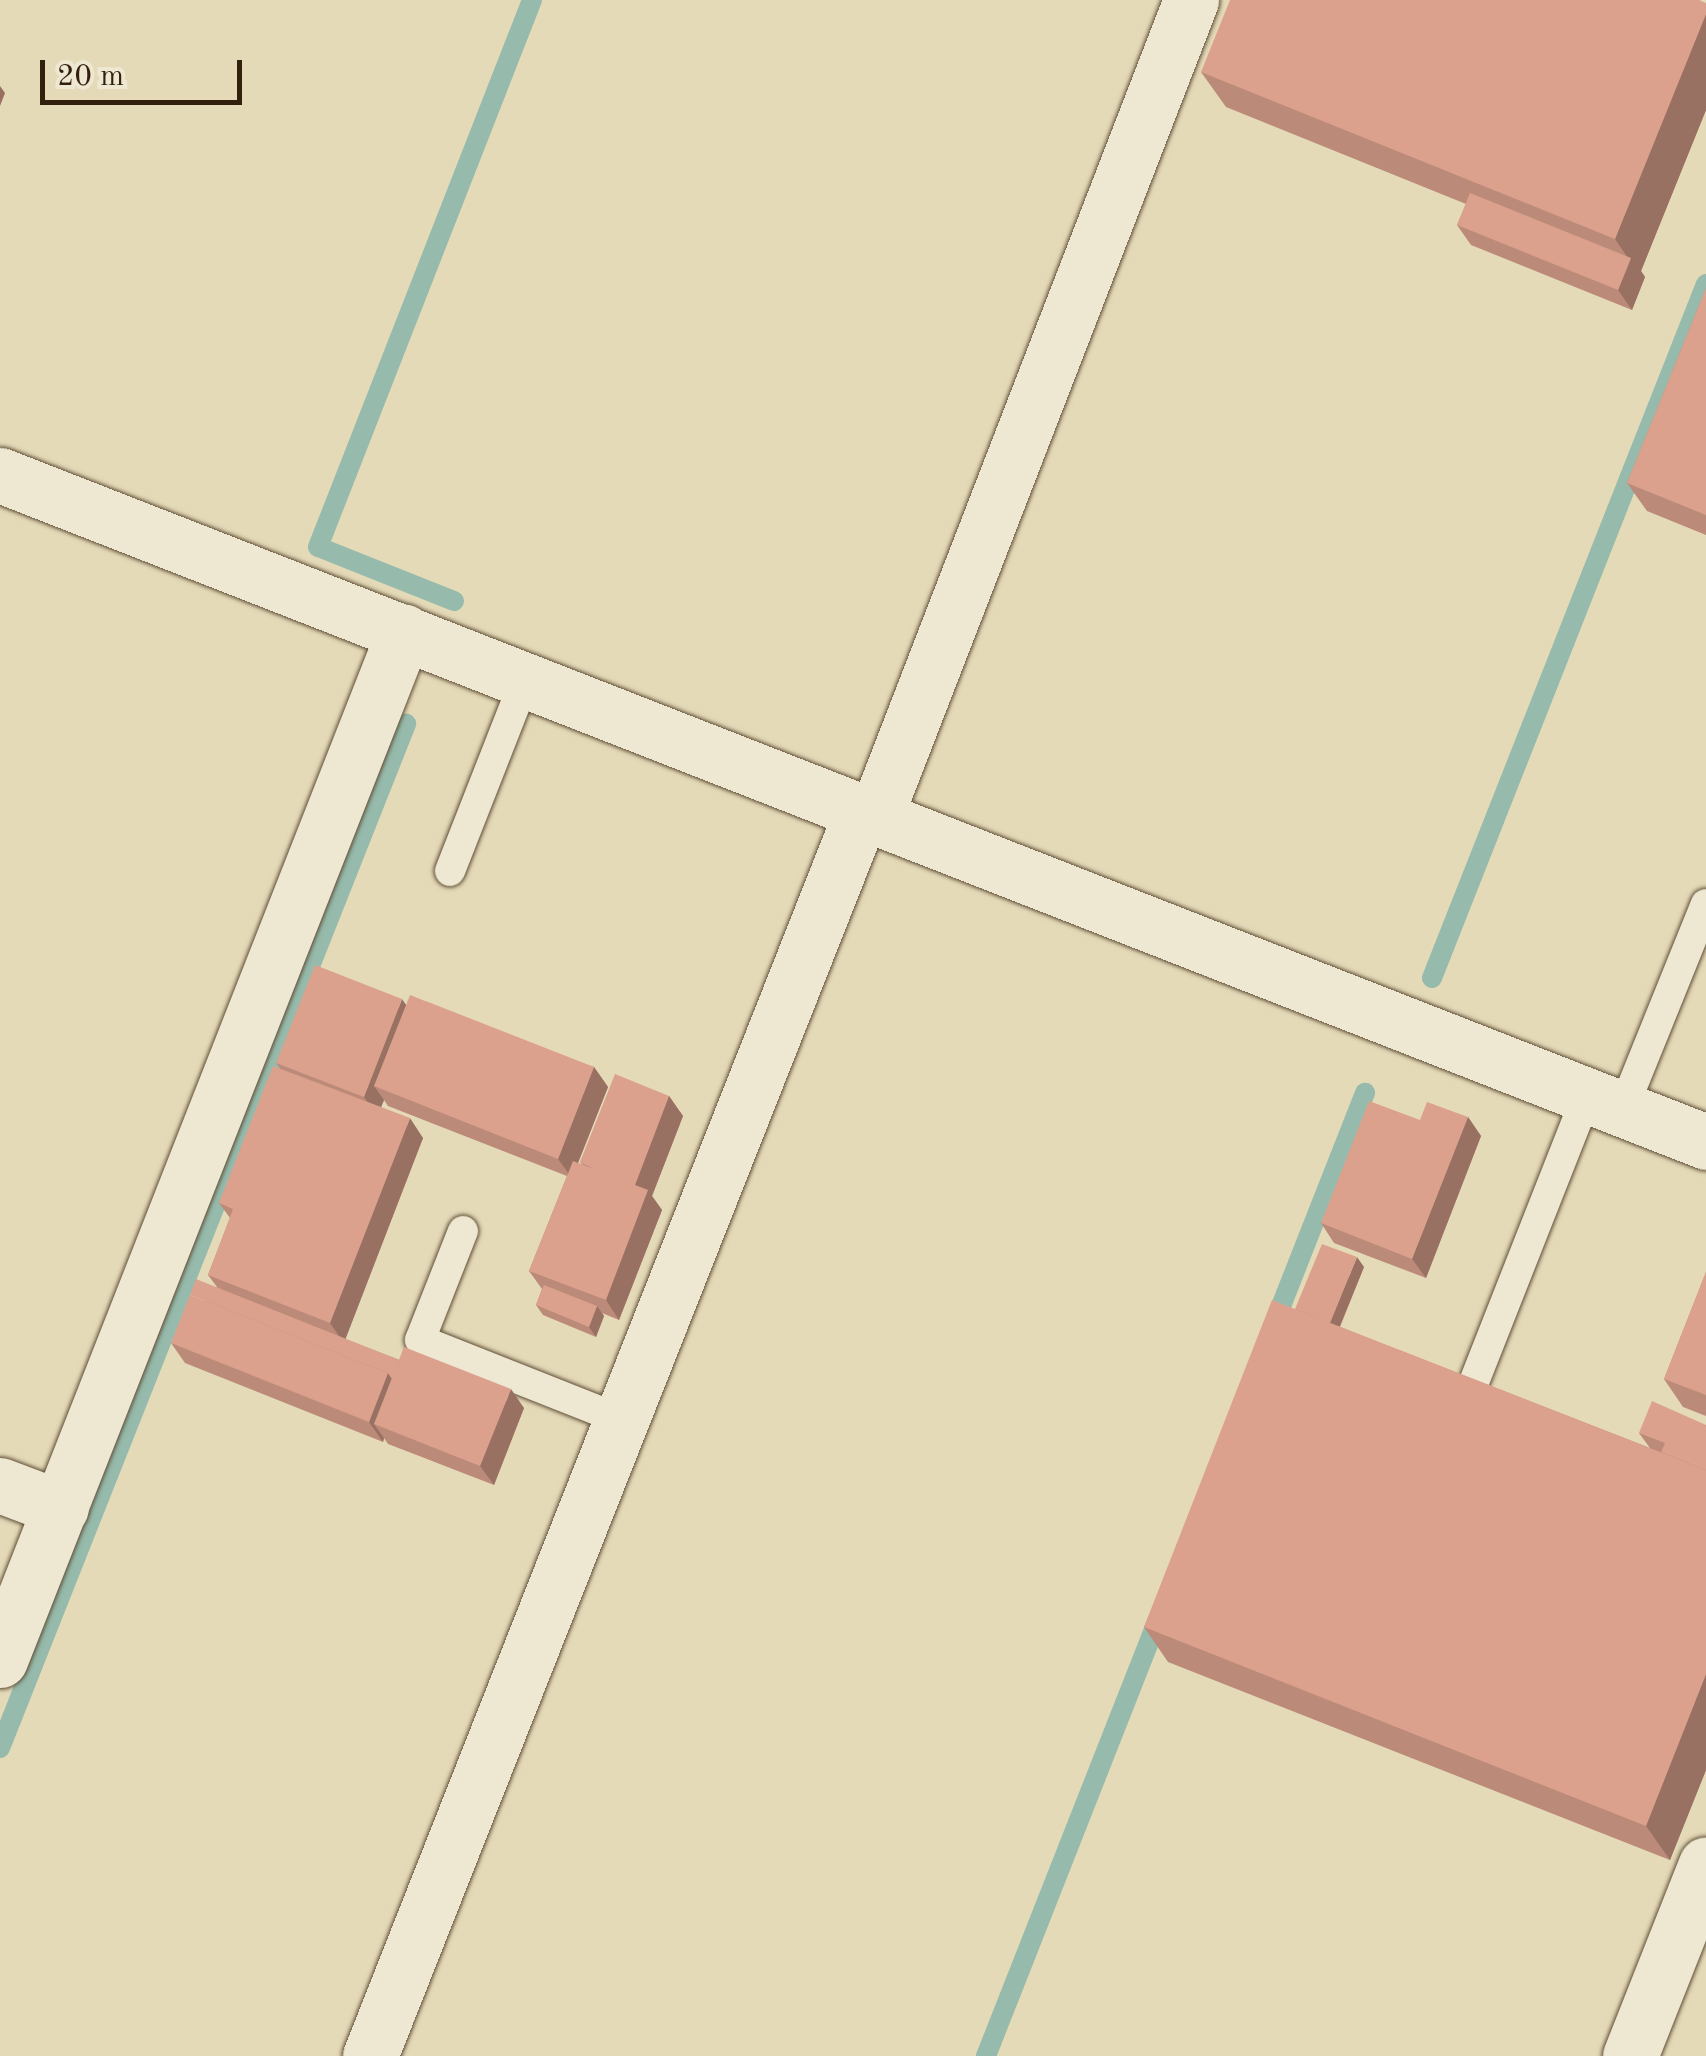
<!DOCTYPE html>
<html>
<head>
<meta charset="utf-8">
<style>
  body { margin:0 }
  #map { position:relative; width:1706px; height:2056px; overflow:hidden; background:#e5dab8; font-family:"Old Standard TT",serif }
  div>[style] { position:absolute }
  .stream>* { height:20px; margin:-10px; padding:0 10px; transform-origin:10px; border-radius:10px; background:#96bbac }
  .roads { filter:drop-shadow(0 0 2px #5f4e37) drop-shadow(0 0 2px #5f4e37) }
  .service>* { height:30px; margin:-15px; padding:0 15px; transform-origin:15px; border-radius:15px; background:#eee7d1 }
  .minor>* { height:55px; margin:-27.5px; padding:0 27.5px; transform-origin:27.5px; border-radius:27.5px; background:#eee7d1 }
  .wall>* { inset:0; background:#bc8a79 }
  .shaded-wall>* { inset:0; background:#997163 }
  .building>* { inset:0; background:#dba18d }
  span { translate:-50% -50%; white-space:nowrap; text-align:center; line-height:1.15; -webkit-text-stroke:8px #eee7d1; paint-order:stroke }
  .scale { position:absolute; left:40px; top:60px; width:202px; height:45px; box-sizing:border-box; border:5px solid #321f0c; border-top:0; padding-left:12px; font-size:30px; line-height:35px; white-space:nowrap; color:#321f0c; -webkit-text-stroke:8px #eee7d1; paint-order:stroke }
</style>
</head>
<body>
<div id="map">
  <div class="stream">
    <div style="left:454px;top:601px;width:146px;rotate:-158.3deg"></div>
    <div style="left:318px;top:547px;width:587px;rotate:-68.63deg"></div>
    <div style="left:1432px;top:978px;width:746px;rotate:-68.46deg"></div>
    <div style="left:1272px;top:1329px;width:254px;rotate:-68.5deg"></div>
    <div style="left:0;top:1748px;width:1102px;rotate:-68.37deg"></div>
    <div style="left:986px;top:2056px;width:473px;rotate:-68.5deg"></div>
  </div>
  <div class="roads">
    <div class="service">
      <div style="left:450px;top:871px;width:205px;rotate:-68.6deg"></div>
      <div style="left:1623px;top:1109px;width:221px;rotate:-68deg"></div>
      <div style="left:463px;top:1231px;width:117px;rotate:111.5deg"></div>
      <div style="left:420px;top:1340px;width:217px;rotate:21.6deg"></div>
      <div style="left:1474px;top:1382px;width:308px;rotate:-68.5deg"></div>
    </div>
    <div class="minor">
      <div style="left:0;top:475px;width:1832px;rotate:21.35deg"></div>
      <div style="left:875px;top:817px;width:876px;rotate:-68.85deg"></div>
      <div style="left:0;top:1485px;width:65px;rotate:20.7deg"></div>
      <div style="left:0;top:1660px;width:1105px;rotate:-68.55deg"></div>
      <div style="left:370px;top:2056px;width:1339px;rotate:-68.44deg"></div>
      <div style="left:1630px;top:2056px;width:206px;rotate:-68.4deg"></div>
    </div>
  </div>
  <div class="wall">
    <div style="clip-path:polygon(1706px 3px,1706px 110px,1641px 271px,1645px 277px,1632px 310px,1471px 245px,1457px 225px,1466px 204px,1226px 107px,1201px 72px)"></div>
    <div style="clip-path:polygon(1706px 288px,1706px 535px,1647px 511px,1627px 483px)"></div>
    <div style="clip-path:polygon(406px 1005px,594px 1067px,608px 1087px,578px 1163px,583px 1165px,580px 1162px,669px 1096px,683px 1116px,652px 1196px,662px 1210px,619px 1320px,602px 1313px,604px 1316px,596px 1337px,543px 1315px,536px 1305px,542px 1289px,529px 1271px,567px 1176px,388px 1106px,384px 1100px,381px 1107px,423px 1138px,345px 1339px,524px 1408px,494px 1485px,388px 1444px,384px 1438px,383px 1442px,185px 1363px,171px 1343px,217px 1287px,208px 1275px,230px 1218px,219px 1203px,280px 1068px,276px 1063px)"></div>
    <div style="clip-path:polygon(1468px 1117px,1481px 1136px,1426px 1278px,1334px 1243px,1321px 1223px)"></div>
    <div style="clip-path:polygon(1364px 1267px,1340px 1327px,1650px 1448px,1639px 1433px,1706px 1425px,1706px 1770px,1670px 1860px,1168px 1662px,1144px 1627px,1296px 1309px)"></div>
    <div style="clip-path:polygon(1706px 1272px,1706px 1416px,1683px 1407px,1664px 1379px)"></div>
  </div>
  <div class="shaded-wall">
    <div style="clip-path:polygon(1706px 14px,1706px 110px,1641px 271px,1645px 277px,1632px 310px,1618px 290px,1630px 261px,1615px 239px)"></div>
    <div style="clip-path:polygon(0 86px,5px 93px,0 106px)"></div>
    <div style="clip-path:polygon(402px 999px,416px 1019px,374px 1086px,384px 1100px,377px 1117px,364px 1097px)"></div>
    <div style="clip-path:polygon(594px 1067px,608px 1087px,572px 1178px,558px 1159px)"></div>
    <div style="clip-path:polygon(669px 1096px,683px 1116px,652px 1196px,662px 1210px,619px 1320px,606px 1300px,635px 1185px)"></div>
    <div style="clip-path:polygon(1468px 1117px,1481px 1136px,1426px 1278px,1412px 1259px)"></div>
    <div style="clip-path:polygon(410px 1118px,423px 1138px,344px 1343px,330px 1323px)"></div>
    <div style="clip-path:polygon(1357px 1257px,1364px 1267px,1337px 1333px,1330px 1323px)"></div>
    <div style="clip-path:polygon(597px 1306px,604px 1316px,596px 1337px,589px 1327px)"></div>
    <div style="clip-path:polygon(388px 1373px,402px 1393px,374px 1424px,384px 1438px,383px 1442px,369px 1422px)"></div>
    <div style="clip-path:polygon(511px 1389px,524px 1408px,494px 1485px,480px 1466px)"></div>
    <div style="clip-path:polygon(1706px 1674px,1706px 1770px,1670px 1860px,1646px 1826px)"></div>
  </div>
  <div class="building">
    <div style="clip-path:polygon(1230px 0,1699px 0,1706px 3px,1706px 14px,1615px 239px,1201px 72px)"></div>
    <div style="clip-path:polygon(1470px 193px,1631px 258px,1618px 290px,1457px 225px)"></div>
    <div style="clip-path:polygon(1706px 288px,1706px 515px,1627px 483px)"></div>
    <div style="clip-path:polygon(315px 965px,402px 999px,364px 1097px,276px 1063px)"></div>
    <div style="clip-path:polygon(410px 995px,594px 1067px,558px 1159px,374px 1086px)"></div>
    <div style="clip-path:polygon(273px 1066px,410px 1118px,330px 1323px,208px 1275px,233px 1209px,219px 1203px)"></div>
    <div style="clip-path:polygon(615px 1074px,669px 1096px,635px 1185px,648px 1190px,606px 1300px,529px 1271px,573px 1161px,594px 1169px,580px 1162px)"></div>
    <div style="clip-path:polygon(1369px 1101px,1420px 1120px,1427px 1102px,1468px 1117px,1412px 1259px,1321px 1223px)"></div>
    <div style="clip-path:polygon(1322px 1244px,1357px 1257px,1330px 1323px,1295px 1309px)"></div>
    <div style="clip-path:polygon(1706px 1272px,1706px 1395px,1664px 1379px)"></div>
    <div style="clip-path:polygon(196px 1279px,399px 1360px,392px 1379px,388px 1373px,190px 1295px,188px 1300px)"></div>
    <div style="clip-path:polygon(544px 1285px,597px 1306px,589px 1327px,536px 1305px)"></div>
    <div style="clip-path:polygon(190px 1295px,388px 1373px,369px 1422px,171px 1343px)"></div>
    <div style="clip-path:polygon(1272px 1300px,1706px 1470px,1706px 1674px,1646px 1826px,1144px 1627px)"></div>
    <div style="clip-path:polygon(404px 1347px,511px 1389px,480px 1466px,374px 1424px)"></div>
    <div style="clip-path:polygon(1652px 1401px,1706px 1425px,1706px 1470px,1661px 1452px,1665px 1443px,1639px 1433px)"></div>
  </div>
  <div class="scale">20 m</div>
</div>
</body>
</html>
